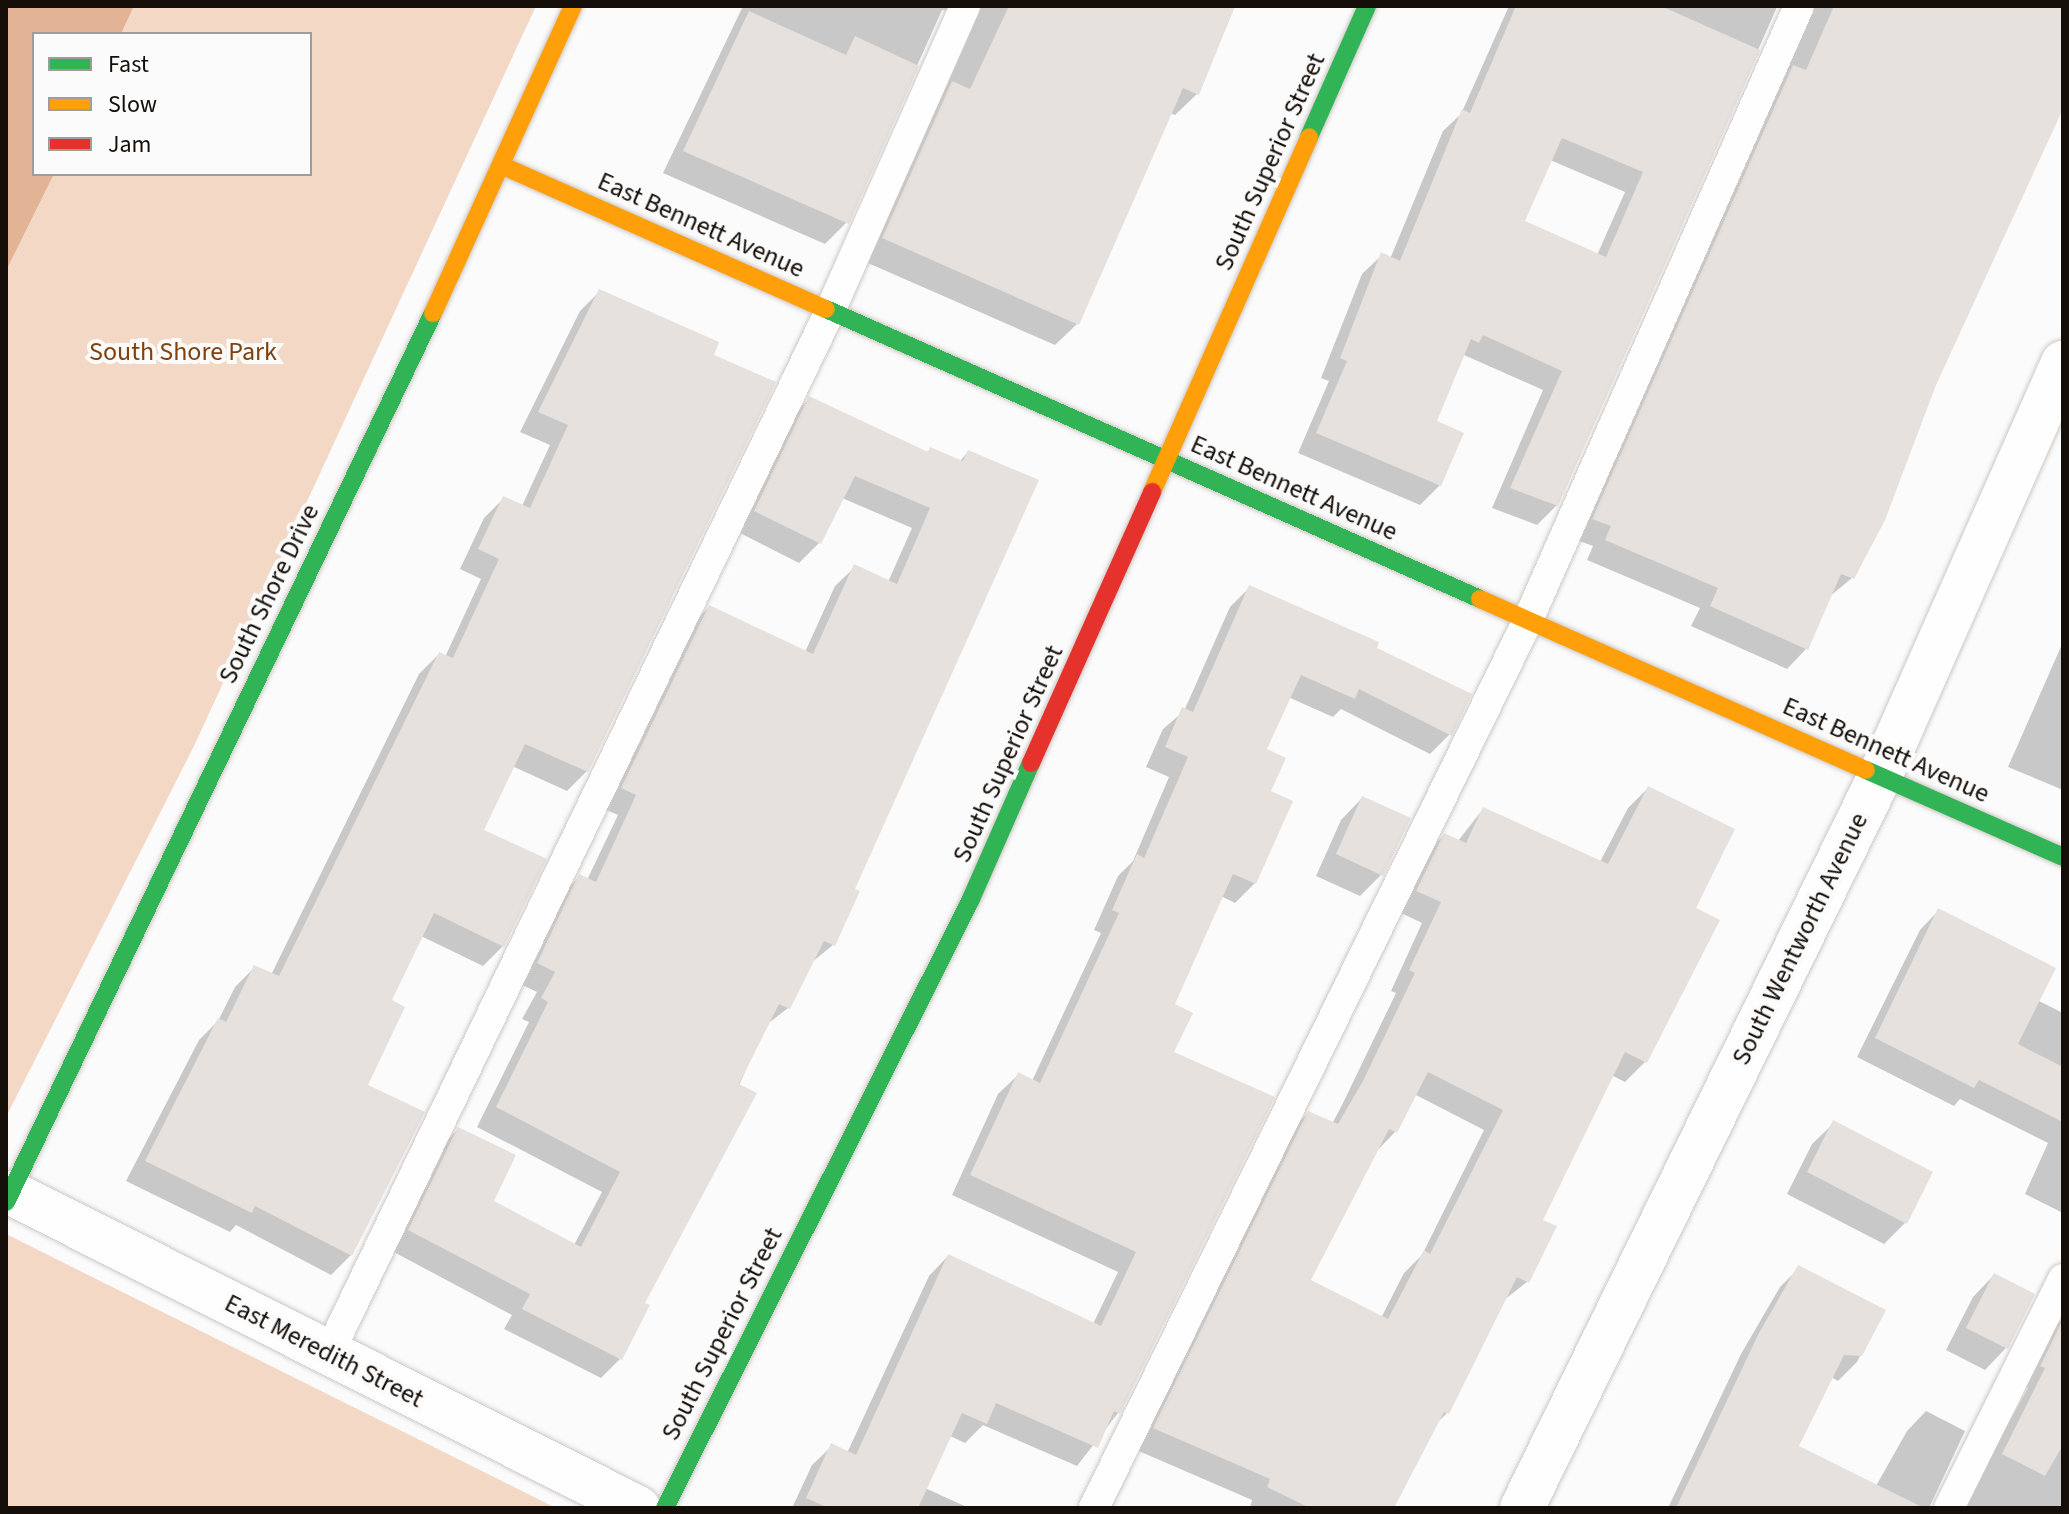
<!DOCTYPE html>
<html>
<head>
<meta charset="utf-8">
<style>
  body { margin:0 }
  #map { position:relative; width:2069px; height:1514px; overflow:hidden; background:#fbfbfb; font-family:"Source Sans 3",sans-serif }
  div>[style] { position:absolute }
  .green>* { inset:0; background:#f4d8c6 }
  .water>* { inset:0; background:#e2b495 }
  .shadow>* { inset:0; background:#0003 }
  .building>* { inset:0; background:#e6e1dd }
  .roads { filter:drop-shadow(0 0 2px #ccc7c4) drop-shadow(0 0 2px #ccc7c4) }
  .lane>* { height:30px; margin:-15px; padding:0 15px; transform-origin:15px; border-radius:15px; background:#fefefe }
  .street>* { height:44px; margin:-22px; padding:0 22px; transform-origin:22px; border-radius:22px; background:#fefefe }
  .fast>* { height:18px; margin:-9px; padding:0 9px; transform-origin:9px; border-radius:9px; background:#30b455 }
  .slow>* { height:18px; margin:-9px; padding:0 9px; transform-origin:9px; border-radius:9px; background:#ff9f0a }
  .jam>* { height:18px; margin:-9px; padding:0 9px; transform-origin:9px; border-radius:9px; background:#e5322d }
  span { translate:-50% -50%; white-space:nowrap; text-align:center; line-height:1.15; -webkit-text-stroke:8px #fbfbfb; paint-order:stroke }
  .street-label { font-size:26px; color:#150d07 }
  .park-label { font-size:26px; color:#7f420d }
  .frame { position:absolute; inset:0; border:8px solid #150d07; pointer-events:none }
  .legend { position:absolute; left:32px; top:32px; width:280px; height:144px; box-sizing:border-box; background:#fbfbfb; border:2px solid #9f9c99; margin:0; padding:10px 14px; list-style:none; font-size:24px; color:#150d07 }
  .legend li { display:flex; align-items:center; gap:16px; height:40px }
  .legend b { width:40px; border:2px solid #9f9c99 }
</style>
</head>
<body>
<div id="map">
  <div class="green">
    <div style="clip-path:polygon(134px 6px,536px 6px,194px 746px,6px 1117px,6px 271px,54px 174px,310px 174px,310px 34px,121px 34px)"></div>
    <div style="clip-path:polygon(6px 1234px,50px 1256px,556px 1508px,6px 1508px)"></div>
  </div>
  <div class="water">
    <div style="clip-path:polygon(6px 6px,134px 6px,121px 34px,34px 34px,34px 174px,54px 174px,6px 271px)"></div>
  </div>
  <div class="shadow">
    <div style="clip-path:polygon(743px 6px,1235px 6px,1197px 94px,1175px 115px,1169px 113px,1077px 324px,1055px 345px,861px 260px,951px 11px,942px 10px,847px 222px,825px 244px,663px 173px)"></div>
    <div style="clip-path:polygon(evenodd,1509px 6px,2063px 6px,2063px 106px,1934px 384px,1883px 519px,1852px 578px,1829px 597px,1806px 649px,1787px 669px,1691px 626px,1700px 608px,1587px 560px,1593px 546px,1574px 539px,1787px 9px,1777px 7px,1557px 505px,1537px 525px,1492px 508px,1543px 390px,1464px 355px,1435px 423px,1440px 485px,1420px 505px,1298px 453px,1329px 381px,1321px 378px,1362px 274px,1382px 255px,1390px 259px,1443px 131px,1461px 114px,1509px 6px,1550px 160px,1625px 192px,1597px 255px,1522px 222px,1550px 160px)"></div>
    <div style="clip-path:polygon(600px 291px,587px 771px,567px 791px,512px 766px,481px 831px,503px 946px,483px 966px,421px 936px,390px 1001px,365px 1085px,422px 1113px,351px 1255px,331px 1275px,236px 1225px,230px 1232px,126px 1181px,199px 1040px,218px 1021px,235px 987px,255px 967px,271px 975px,419px 674px,439px 654px,445px 657px,481px 579px,460px 569px,484px 518px,504px 498px,522px 506px,550px 445px,520px 432px,580px 311px)"></div>
    <div style="clip-path:polygon(810px 398px,926px 453px,930px 449px,959px 462px,968px 452px,853px 890px,833px 945px,811px 963px,788px 1008px,765px 1026px,620px 1359px,601px 1378px,504px 1329px,512px 1315px,390px 1250px,438px 1149px,458px 1129px,492px 1202px,574px 1245px,602px 1192px,477px 1127px,529px 1022px,522px 1019px,537px 992px,518px 983px,560px 896px,580px 876px,587px 880px,618px 815px,602px 808px,689px 627px,709px 607px,805px 652px,835px 586px,855px 567px,888px 582px,912px 528px,842px 498px,819px 543px,799px 563px,736px 531px,790px 418px)"></div>
    <div style="clip-path:polygon(1250px 587px,1374px 649px,1450px 734px,1430px 754px,1341px 709px,1333px 717px,1288px 697px,1264px 750px,1269px 792px,1255px 883px,1235px 903px,1221px 896px,1173px 1005px,1172px 1053px,1118px 1413px,1077px 1466px,983px 1425px,965px 1443px,950px 1436px,925px 1488px,969px 1508px,792px 1508px,812px 1465px,832px 1446px,847px 1453px,929px 1276px,948px 1256px,1093px 1324px,1118px 1272px,952px 1195px,998px 1094px,1018px 1075px,1032px 1081px,1101px 933px,1094px 930px,1118px 876px,1133px 861px,1169px 777px,1146px 767px,1163px 729px,1184px 711px,1230px 607px)"></div>
    <div style="clip-path:polygon(2063px 642px,2063px 790px,2008px 767px)"></div>
    <div style="clip-path:polygon(evenodd,1648px 788px,1693px 909px,1645px 1062px,1625px 1082px,1611px 1075px,1541px 1220px,1527px 1282px,1504px 1300px,1447px 1413px,1433px 1427px,1390px 1508px,1250px 1508px,1252px 1500px,1134px 1449px,1288px 1133px,1308px 1113px,1332px 1124px,1343px 1103px,1396px 993px,1391px 991px,1422px 923px,1397px 911px,1424px 855px,1444px 835px,1458px 841px,1483px 809px,1600px 862px,1628px 808px,1648px 788px,1414px 1094px,1484px 1130px,1422px 1255px,1404px 1273px,1381px 1318px,1308px 1281px,1375px 1153px,1395px 1132px,1414px 1094px)"></div>
    <div style="clip-path:polygon(1362px 798px,1381px 875px,1360px 896px,1316px 876px,1341px 820px)"></div>
    <div style="clip-path:polygon(1939px 910px,2037px 1000px,2063px 1013px,2063px 1213px,2025px 1194px,2048px 1143px,1960px 1099px,1954px 1106px,1857px 1057px,1920px 930px)"></div>
    <div style="clip-path:polygon(1834px 1123px,1905px 1223px,1884px 1244px,1787px 1194px,1812px 1144px)"></div>
    <div style="clip-path:polygon(1799px 1268px,1883px 1311px,1857px 1362px,1838px 1381px,1831px 1377px,1796px 1447px,1876px 1486px,1907px 1431px,1926px 1411px,1965px 1431px,1929px 1508px,1668px 1508px,1741px 1354px,1780px 1287px)"></div>
    <div style="clip-path:polygon(1994px 1275px,2006px 1348px,1985px 1370px,1946px 1350px,1973px 1297px)"></div>
    <div style="clip-path:polygon(2063px 1318px,2063px 1508px,1961px 1508px,2028px 1388px,2022px 1385px,2049px 1332px)"></div>
  </div>
  <div class="building">
    <div style="clip-path:polygon(1009px 6px,1235px 6px,1199px 95px,1183px 88px,1079px 325px,882px 238px,952px 81px,970px 89px)"></div>
    <div style="clip-path:polygon(evenodd,1516px 6px,1661px 6px,1760px 50px,1558px 506px,1510px 488px,1562px 371px,1483px 335px,1479px 343px,1471px 339px,1437px 421px,1464px 433px,1441px 486px,1316px 433px,1347px 361px,1340px 358px,1381px 252px,1400px 261px,1462px 109px,1470px 113px,1516px 6px,1562px 138px,1643px 172px,1606px 257px,1525px 221px,1562px 138px)"></div>
    <div style="clip-path:polygon(1834px 6px,2063px 6px,2063px 109px,1936px 385px,1885px 520px,1854px 579px,1841px 574px,1808px 650px,1710px 606px,1718px 588px,1605px 540px,1611px 526px,1592px 519px,1793px 65px,1806px 70px)"></div>
    <div style="clip-path:polygon(749px 11px,846px 55px,855px 36px,919px 66px,849px 224px,683px 151px)"></div>
    <div style="clip-path:polygon(599px 289px,719px 342px,714px 355px,776px 382px,588px 772px,525px 744px,484px 830px,547px 859px,504px 947px,434px 913px,392px 1000px,405px 1007px,368px 1085px,425px 1112px,352px 1256px,255px 1206px,252px 1213px,145px 1161px,218px 1018px,226px 1022px,254px 965px,279px 976px,439px 652px,453px 658px,499px 559px,478px 549px,503px 496px,530px 508px,568px 425px,538px 412px)"></div>
    <div style="clip-path:polygon(809px 396px,928px 452px,930px 447px,963px 461px,968px 450px,1039px 480px,855px 889px,860px 891px,835px 946px,824px 941px,790px 1009px,779px 1004px,739px 1084px,757px 1093px,645px 1303px,650px 1305px,622px 1360px,522px 1309px,530px 1294px,408px 1230px,458px 1127px,516px 1155px,494px 1201px,581px 1247px,620px 1172px,496px 1107px,548px 1002px,541px 998px,555px 972px,537px 963px,579px 874px,596px 882px,636px 795px,621px 788px,709px 605px,813px 654px,854px 564px,897px 584px,930px 508px,855px 476px,821px 544px,754px 511px)"></div>
    <div style="clip-path:polygon(1249px 585px,1379px 642px,1377px 648px,1472px 694px,1452px 736px,1359px 689px,1355px 699px,1301px 675px,1267px 749px,1286px 758px,1271px 791px,1293px 801px,1256px 884px,1233px 874px,1175px 1004px,1193px 1013px,1174px 1052px,1275px 1097px,1120px 1414px,1114px 1411px,1098px 1448px,996px 1403px,987px 1424px,962px 1413px,918px 1508px,829px 1508px,806px 1498px,831px 1443px,856px 1455px,948px 1254px,1101px 1326px,1136px 1252px,970px 1175px,1018px 1072px,1040px 1083px,1119px 913px,1112px 910px,1137px 854px,1144px 858px,1188px 757px,1165px 747px,1182px 707px,1193px 712px)"></div>
    <div style="clip-path:polygon(evenodd,1648px 786px,1735px 829px,1696px 908px,1720px 920px,1647px 1063px,1625px 1052px,1543px 1220px,1557px 1226px,1529px 1283px,1517px 1277px,1449px 1414px,1444px 1412px,1394px 1508px,1310px 1508px,1267px 1487px,1270px 1479px,1153px 1428px,1308px 1111px,1338px 1124px,1363px 1081px,1415px 973px,1409px 970px,1441px 902px,1416px 891px,1444px 833px,1466px 843px,1483px 807px,1608px 864px,1648px 786px,1428px 1072px,1503px 1110px,1430px 1254px,1424px 1250px,1388px 1319px,1311px 1280px,1389px 1129px,1397px 1133px,1428px 1072px)"></div>
    <div style="clip-path:polygon(1362px 796px,1411px 818px,1383px 876px,1336px 854px)"></div>
    <div style="clip-path:polygon(1938px 908px,2056px 968px,2018px 1044px,2063px 1067px,2063px 1122px,1979px 1080px,1974px 1088px,1875px 1038px)"></div>
    <div style="clip-path:polygon(1833px 1120px,1933px 1172px,1907px 1224px,1807px 1172px)"></div>
    <div style="clip-path:polygon(1798px 1265px,1886px 1310px,1862px 1356px,1844px 1355px,1799px 1446px,1924px 1508px,1676px 1508px,1759px 1333px)"></div>
    <div style="clip-path:polygon(1994px 1273px,2035px 1294px,2008px 1349px,1966px 1328px)"></div>
    <div style="clip-path:polygon(2063px 1319px,2063px 1445px,2045px 1476px,2002px 1454px,2045px 1368px,2040px 1366px)"></div>
  </div>
  <div class="roads">
    <div class="lane">
      <div style="left:329px;top:1353px;width:1156px;rotate:-64.32deg"></div>
      <div style="left:830px;top:311px;width:334px;rotate:-66.1deg"></div>
      <div style="left:1094px;top:1508px;width:988px;rotate:-63.95deg"></div>
      <div style="left:1528px;top:620px;width:671px;rotate:-66.18deg"></div>
      <div style="left:1949px;top:1508px;width:256px;rotate:-63.5deg"></div>
    </div>
    <div class="street">
      <div style="left:11px;top:1193px;width:702px;rotate:26.67deg"></div>
      <div style="left:1522px;top:1508px;width:815px;rotate:-63.94deg"></div>
      <div style="left:1880px;top:776px;width:452px;rotate:-66.1deg"></div>
    </div>
    <div class="fast">
      <div style="left:1309px;top:137px;width:143px;rotate:-66.1deg"></div>
      <div style="left:826px;top:309px;width:715px;rotate:23.91deg"></div>
      <div style="left:1866px;top:770px;width:215px;rotate:23.8deg"></div>
      <div style="left:6px;top:1202px;width:986px;rotate:-64.34deg"></div>
      <div style="left:665px;top:1508px;width:682px;rotate:-63.32deg"></div>
      <div style="left:971px;top:899px;width:149px;rotate:-66.2deg"></div>
    </div>
    <div class="slow">
      <div style="left:503px;top:166px;width:353px;rotate:23.9deg"></div>
      <div style="left:433px;top:313px;width:337px;rotate:-65.5deg"></div>
      <div style="left:1152px;top:492px;width:388px;rotate:-66.1deg"></div>
      <div style="left:1480px;top:599px;width:422px;rotate:23.9deg"></div>
    </div>
    <div class="jam">
      <div style="left:1031px;top:763px;width:297px;rotate:-65.9deg"></div>
    </div>
  </div>
  <div class="street-label">
    <span style="left:1270px;top:162px;rotate:-66deg">South Superior Street</span>
    <span style="left:701px;top:225px;rotate:24deg">East Bennett Avenue</span>
    <span style="left:1294px;top:488px;rotate:24deg">East Bennett Avenue</span>
    <span style="left:269px;top:594px;rotate:-64deg">South Shore Drive</span>
    <span style="left:1886px;top:750px;rotate:24deg">East Bennett Avenue</span>
    <span style="left:1008px;top:754px;rotate:-66deg">South Superior Street</span>
    <span style="left:1800px;top:939px;rotate:-64deg">South Wentworth Avenue</span>
    <span style="left:722px;top:1334px;rotate:-63deg">South Superior Street</span>
    <span style="left:324px;top:1351px;rotate:27deg">East Meredith Street</span>
  </div>
  <div class="park-label">
    <span style="left:183px;top:352px">South Shore Park</span>
  </div>
  <div class="frame"></div>
  <ul class="legend">
  <li><b style="height:10px;background:#30b455"></b>Fast</li>
  <li><b style="height:10px;background:#ff9f0a"></b>Slow</li>
  <li><b style="height:10px;background:#e5322d"></b>Jam</li>
  </ul>
</div>
</body>
</html>
